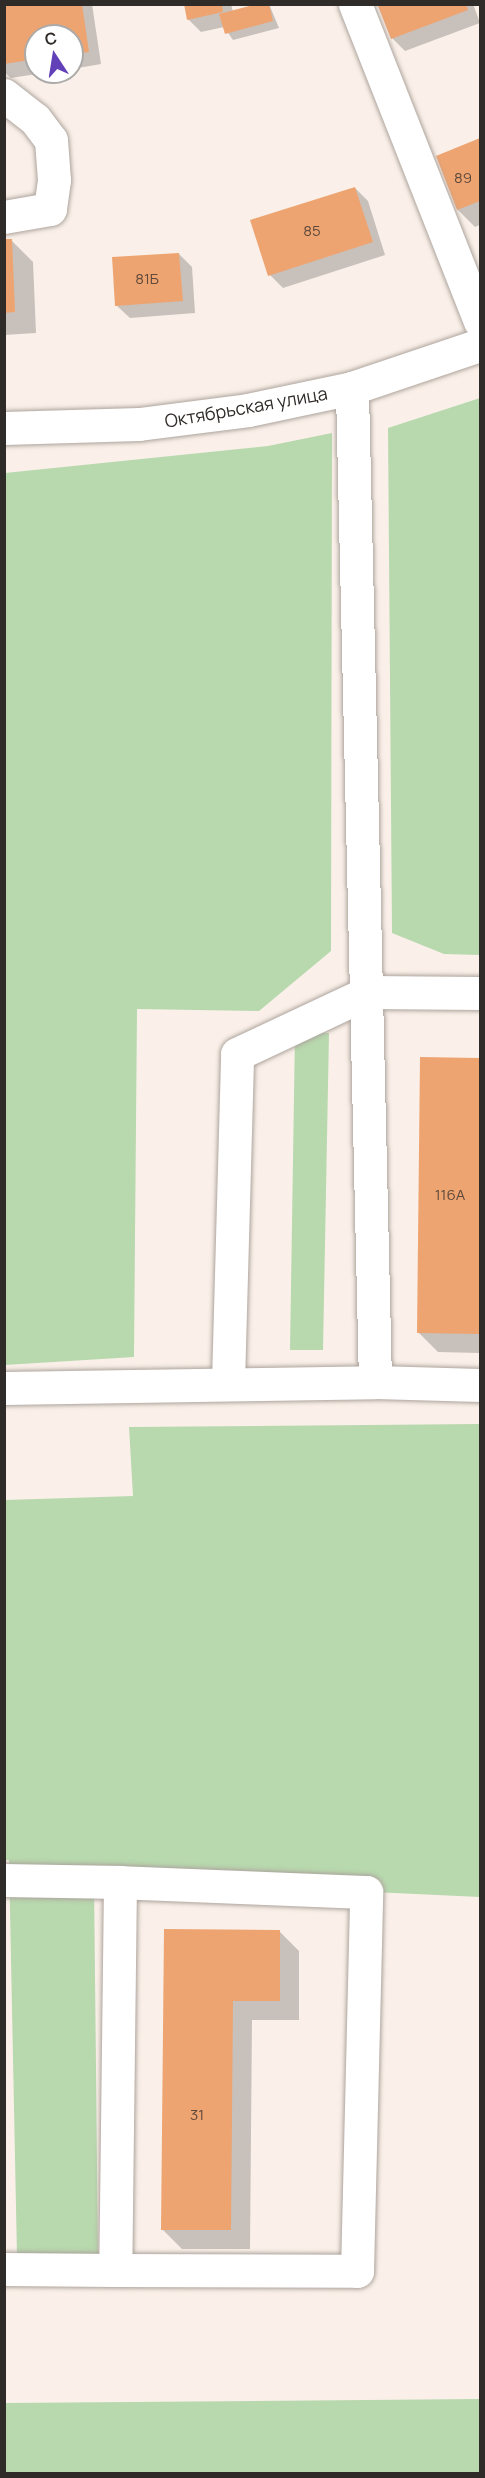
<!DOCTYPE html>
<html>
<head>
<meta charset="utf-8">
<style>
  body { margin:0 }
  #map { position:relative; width:485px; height:2478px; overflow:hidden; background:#faf0e9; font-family:Manrope,sans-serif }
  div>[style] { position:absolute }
  .green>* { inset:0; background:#b8d8ae }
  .shadow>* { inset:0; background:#0003 }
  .building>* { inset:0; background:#eda471 }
  .roads { filter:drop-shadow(0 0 2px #ada49d) drop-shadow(0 0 2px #ada49d) }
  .minor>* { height:33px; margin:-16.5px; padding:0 16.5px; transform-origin:16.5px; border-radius:16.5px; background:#fff }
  span { translate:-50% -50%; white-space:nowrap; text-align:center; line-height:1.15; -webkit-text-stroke:4.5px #fff; paint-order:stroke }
  .number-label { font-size:15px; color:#5e493b }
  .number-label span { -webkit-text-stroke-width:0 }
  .street-label { font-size:18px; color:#2f2b29 }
  .frame { position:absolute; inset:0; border:6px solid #2f2b29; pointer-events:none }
  .north { position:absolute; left:24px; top:24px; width:60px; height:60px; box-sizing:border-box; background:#fff; border:2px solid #acaaa9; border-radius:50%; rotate:348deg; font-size:16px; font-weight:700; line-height:24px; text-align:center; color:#2f2b29 }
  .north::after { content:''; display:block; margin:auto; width:21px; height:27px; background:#6240b8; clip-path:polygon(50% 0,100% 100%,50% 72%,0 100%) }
</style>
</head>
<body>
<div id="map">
  <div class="green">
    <div style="clip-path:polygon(480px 398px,480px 955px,444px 954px,392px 933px,388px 428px)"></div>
    <div style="clip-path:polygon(332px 433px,331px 951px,259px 1011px,137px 1009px,134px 1357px,5px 1365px,5px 473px,268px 446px)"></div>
    <div style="clip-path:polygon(295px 1032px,329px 1033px,323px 1350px,290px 1350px)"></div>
    <div style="clip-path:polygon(480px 1424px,480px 1897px,94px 1879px,98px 2257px,17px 2256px,9px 1860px,5px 1860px,5px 1500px,133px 1496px,129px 1427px)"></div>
    <div style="clip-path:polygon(480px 2399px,480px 2473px,5px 2473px,5px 2403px)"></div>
  </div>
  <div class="shadow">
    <div style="clip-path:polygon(4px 4px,92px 4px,101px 64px,72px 69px,72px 36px,36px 36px,36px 72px,49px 72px,11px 78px,4px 72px)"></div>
    <div style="clip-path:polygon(185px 4px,231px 4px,233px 12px,269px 4px,279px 28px,233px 40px,224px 27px,201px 32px,188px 19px)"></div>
    <div style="clip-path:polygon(387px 4px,473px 4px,480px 23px,405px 51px,392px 38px,380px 7px)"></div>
    <div style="clip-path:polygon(480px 140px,480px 225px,475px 227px,458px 210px,438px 156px)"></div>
    <div style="clip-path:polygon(355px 188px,368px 201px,385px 255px,283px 288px,270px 275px)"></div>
    <div style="clip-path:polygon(4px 240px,11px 240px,33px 262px,36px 333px,4px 335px)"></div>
    <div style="clip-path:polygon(179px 254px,192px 267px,195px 313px,130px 318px,116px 305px)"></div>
    <div style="clip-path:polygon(422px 1058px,480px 1059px,480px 1353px,438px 1352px,419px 1333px)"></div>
    <div style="clip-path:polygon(165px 1930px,279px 1931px,299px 1951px,299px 2020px,252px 2020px,250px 2249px,182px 2249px,162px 2229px)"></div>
  </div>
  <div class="building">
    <div style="clip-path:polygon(4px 4px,82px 4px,89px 52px,72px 54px,72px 36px,36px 36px,36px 59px,4px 64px)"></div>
    <div style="clip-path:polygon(184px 4px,222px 4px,223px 12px,187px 20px)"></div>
    <div style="clip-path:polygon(257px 4px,269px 4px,273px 21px,225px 34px,219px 14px)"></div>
    <div style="clip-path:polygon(466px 4px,468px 10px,391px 39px,378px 6px)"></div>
    <div style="clip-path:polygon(480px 138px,480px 201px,457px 210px,436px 156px)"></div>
    <div style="clip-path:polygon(355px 187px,373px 242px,268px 276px,250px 220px)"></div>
    <div style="clip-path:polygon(4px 239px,12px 239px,15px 312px,4px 313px)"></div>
    <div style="clip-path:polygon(179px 253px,183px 301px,115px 306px,112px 257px)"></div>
    <div style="clip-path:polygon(420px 1057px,480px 1058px,480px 1334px,417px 1333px)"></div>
    <div style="clip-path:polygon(164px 1929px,280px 1930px,280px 2001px,233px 2001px,231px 2230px,161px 2230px)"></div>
  </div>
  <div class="roads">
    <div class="minor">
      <div style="left:355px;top:4px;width:341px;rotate:68.5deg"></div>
      <div style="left:4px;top:95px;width:39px;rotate:38deg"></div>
      <div style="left:35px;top:119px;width:26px;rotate:53deg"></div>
      <div style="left:51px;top:140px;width:40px;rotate:85.7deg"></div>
      <div style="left:54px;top:180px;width:29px;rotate:98deg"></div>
      <div style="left:50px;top:209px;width:47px;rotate:170.1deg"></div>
      <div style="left:4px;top:428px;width:135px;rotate:-1.7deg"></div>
      <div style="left:139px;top:424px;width:110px;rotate:-7.3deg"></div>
      <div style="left:248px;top:410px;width:106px;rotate:-11.9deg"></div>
      <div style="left:352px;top:388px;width:135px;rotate:-18.6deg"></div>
      <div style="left:228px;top:1382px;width:328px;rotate:-88.4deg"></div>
      <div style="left:237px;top:1054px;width:146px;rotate:-25.2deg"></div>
      <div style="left:369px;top:992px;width:111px;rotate:0.5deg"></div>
      <div style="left:375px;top:1382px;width:105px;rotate:1.6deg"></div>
      <div style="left:4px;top:1388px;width:371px;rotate:-0.9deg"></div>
      <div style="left:375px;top:1382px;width:994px;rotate:-91.33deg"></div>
      <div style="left:4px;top:1880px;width:116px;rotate:1deg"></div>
      <div style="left:120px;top:1882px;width:388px;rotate:90.7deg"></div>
      <div style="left:115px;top:2270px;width:111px;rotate:-179.5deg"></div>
      <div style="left:115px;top:2270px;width:242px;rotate:0.2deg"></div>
      <div style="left:357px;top:2271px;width:379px;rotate:-88.6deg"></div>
      <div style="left:366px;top:1892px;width:246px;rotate:-177.7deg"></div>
    </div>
  </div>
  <div class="number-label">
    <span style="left:463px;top:178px">89</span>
    <span style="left:312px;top:231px">85</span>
    <span style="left:147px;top:279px">81Б</span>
    <span style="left:450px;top:1195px">116А</span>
    <span style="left:197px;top:2115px">31</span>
  </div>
  <div class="street-label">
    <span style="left:246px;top:407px;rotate:-10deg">Октябрьская улица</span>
  </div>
  <div class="frame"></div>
  <div class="north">С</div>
</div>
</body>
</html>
